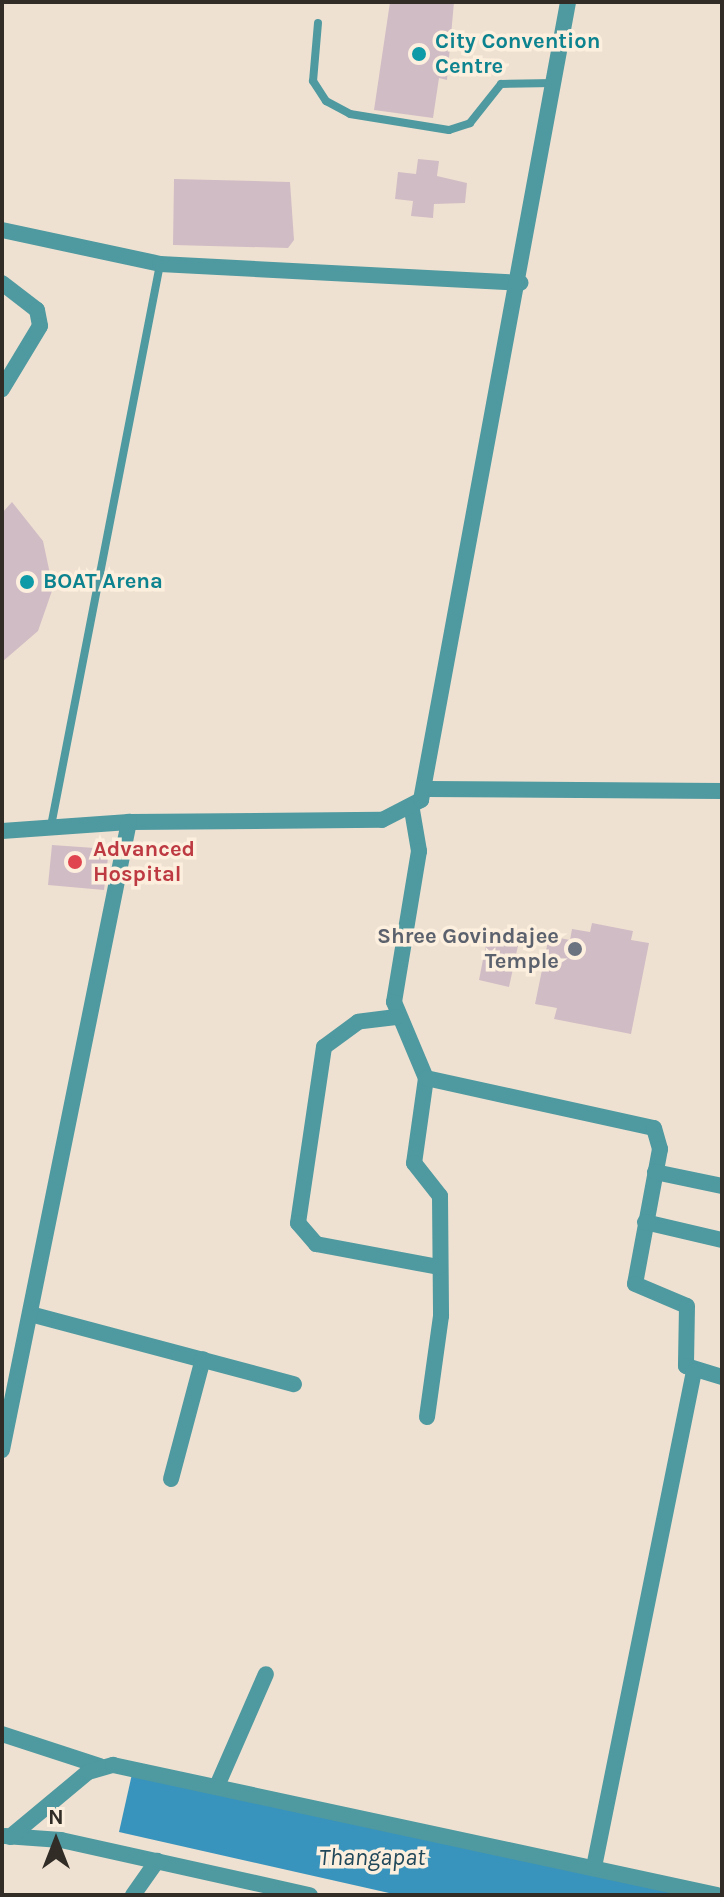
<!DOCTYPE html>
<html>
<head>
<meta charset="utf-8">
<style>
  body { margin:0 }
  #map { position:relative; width:724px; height:1897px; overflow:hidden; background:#efe1d1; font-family:Karla,sans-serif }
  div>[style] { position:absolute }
  .water>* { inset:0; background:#3894bd }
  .building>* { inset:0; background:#d0bcc5 }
  .service>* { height:8px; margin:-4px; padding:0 4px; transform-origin:4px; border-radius:4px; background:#4f99a0 }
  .minor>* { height:16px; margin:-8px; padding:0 8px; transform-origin:8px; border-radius:8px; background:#4f99a0 }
  .dots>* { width:22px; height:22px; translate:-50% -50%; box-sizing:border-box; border:4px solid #fcefde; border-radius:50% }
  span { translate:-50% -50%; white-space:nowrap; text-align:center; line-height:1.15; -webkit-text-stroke:7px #fcefde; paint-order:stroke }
  .culture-label { font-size:22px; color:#0d838f; font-weight:700 }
  .left { translate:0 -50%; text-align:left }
  .health-label { font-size:22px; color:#be3a42; font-weight:700 }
  .worship-label { font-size:22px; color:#5b616d; font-weight:700 }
  .right { translate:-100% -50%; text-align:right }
  .water-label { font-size:24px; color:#21485a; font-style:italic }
  .frame { position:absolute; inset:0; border:4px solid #312c26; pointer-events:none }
  .north { position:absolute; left:16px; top:1801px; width:80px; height:80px; -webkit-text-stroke:6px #fcefde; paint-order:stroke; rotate:0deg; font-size:22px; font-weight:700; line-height:32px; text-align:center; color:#312c26 }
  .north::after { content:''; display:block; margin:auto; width:28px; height:36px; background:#312c26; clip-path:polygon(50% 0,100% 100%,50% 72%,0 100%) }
</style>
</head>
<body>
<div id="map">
  <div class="water">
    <div style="clip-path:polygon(132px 1774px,684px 1895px,398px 1895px,119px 1832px)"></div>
  </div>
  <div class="building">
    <div style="clip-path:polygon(390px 2px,454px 2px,447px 80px,439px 78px,433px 118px,374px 110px)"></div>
    <div style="clip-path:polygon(418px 159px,439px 161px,437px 176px,467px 183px,465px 203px,434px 204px,433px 218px,411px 216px,413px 201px,395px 199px,398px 172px,416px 174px)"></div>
    <div style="clip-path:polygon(174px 179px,290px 182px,294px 240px,288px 248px,173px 245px)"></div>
    <div style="clip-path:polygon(12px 502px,43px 541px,53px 588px,38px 631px,2px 662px,2px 513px)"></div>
    <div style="clip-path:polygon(52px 845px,109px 849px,104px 890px,48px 885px)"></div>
    <div style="clip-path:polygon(592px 923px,633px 931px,631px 940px,649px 943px,631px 1034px,554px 1019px,557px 1008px,535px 1004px,549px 936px,570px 940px,572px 929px,590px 932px)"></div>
    <div style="clip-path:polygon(488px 934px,519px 941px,509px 987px,479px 980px)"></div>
  </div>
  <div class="service">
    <div style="left:318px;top:23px;width:58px;rotate:94.9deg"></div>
    <div style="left:313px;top:81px;width:24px;rotate:57deg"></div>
    <div style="left:326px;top:101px;width:27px;rotate:28deg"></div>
    <div style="left:350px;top:114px;width:100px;rotate:9.2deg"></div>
    <div style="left:449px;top:130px;width:22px;rotate:-18deg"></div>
    <div style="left:470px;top:123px;width:50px;rotate:-51.5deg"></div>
    <div style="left:501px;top:84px;width:53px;rotate:-1.1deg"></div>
    <div style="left:51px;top:826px;width:572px;rotate:-79.02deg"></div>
  </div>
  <div class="minor">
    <div style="left:2px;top:230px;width:162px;rotate:12.1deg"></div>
    <div style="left:160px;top:264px;width:361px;rotate:3deg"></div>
    <div style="left:2px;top:283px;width:44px;rotate:37.6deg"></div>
    <div style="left:37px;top:310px;width:16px;rotate:79deg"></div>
    <div style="left:40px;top:326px;width:74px;rotate:121.1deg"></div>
    <div style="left:428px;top:789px;width:294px;rotate:0.4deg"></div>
    <div style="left:412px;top:810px;width:42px;rotate:80.3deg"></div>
    <div style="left:419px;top:851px;width:153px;rotate:99.4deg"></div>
    <div style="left:394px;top:1002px;width:82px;rotate:67.2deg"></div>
    <div style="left:426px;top:1078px;width:86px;rotate:98deg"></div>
    <div style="left:414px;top:1163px;width:42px;rotate:51.8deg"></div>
    <div style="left:440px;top:1196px;width:120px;rotate:89.5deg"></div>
    <div style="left:441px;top:1316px;width:102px;rotate:97.9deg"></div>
    <div style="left:2px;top:831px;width:127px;rotate:-4.1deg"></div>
    <div style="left:129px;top:822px;width:253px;rotate:-0.5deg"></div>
    <div style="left:382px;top:820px;width:44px;rotate:-27.1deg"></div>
    <div style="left:421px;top:800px;width:811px;rotate:-79.56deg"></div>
    <div style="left:396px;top:1017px;width:38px;rotate:173deg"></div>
    <div style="left:358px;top:1022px;width:42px;rotate:143.7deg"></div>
    <div style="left:324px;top:1047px;width:178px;rotate:98.4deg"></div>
    <div style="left:298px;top:1223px;width:28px;rotate:49deg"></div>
    <div style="left:316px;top:1244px;width:125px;rotate:10.6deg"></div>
    <div style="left:426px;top:1078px;width:233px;rotate:12.4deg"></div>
    <div style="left:654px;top:1128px;width:22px;rotate:74deg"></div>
    <div style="left:660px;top:1149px;width:137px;rotate:100.5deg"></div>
    <div style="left:635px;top:1284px;width:56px;rotate:22.9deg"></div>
    <div style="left:687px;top:1306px;width:60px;rotate:91deg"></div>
    <div style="left:686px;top:1366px;width:38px;rotate:17deg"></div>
    <div style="left:655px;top:1172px;width:68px;rotate:11.8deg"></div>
    <div style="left:645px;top:1222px;width:79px;rotate:13.2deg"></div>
    <div style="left:34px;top:1315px;width:269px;rotate:14.9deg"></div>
    <div style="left:2px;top:1450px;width:641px;rotate:-78.57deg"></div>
    <div style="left:171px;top:1479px;width:124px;rotate:-75.1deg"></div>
    <div style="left:2px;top:1734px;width:103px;rotate:18.1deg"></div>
    <div style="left:217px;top:1786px;width:122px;rotate:-66.4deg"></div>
    <div style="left:5px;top:1836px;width:56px;rotate:4.1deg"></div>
    <div style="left:61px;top:1840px;width:255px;rotate:12.5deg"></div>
    <div style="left:10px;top:1837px;width:102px;rotate:-39.8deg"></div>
    <div style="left:88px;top:1772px;width:26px;rotate:-16deg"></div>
    <div style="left:113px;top:1765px;width:618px;rotate:12.15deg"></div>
    <div style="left:594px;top:1867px;width:506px;rotate:-78.6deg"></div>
    <div style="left:133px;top:1895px;width:42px;rotate:-54.8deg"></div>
  </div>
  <div class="dots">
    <div style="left:419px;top:54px;background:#0f9aa8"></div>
    <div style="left:27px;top:582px;background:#0f9aa8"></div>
    <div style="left:75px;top:862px;background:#e0444e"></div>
    <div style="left:575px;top:949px;background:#6b7280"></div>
  </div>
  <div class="culture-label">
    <span class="left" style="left:435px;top:54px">City Convention<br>Centre</span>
    <span class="left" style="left:43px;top:582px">BOAT Arena</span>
  </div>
  <div class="health-label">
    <span class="left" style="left:93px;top:862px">Advanced<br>Hospital</span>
  </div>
  <div class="worship-label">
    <span class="right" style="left:559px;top:949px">Shree Govindajee<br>Temple</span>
  </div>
  <div class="water-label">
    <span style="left:372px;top:1858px">Thangapat</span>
  </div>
  <div class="frame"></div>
  <div class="north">N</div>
</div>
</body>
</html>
